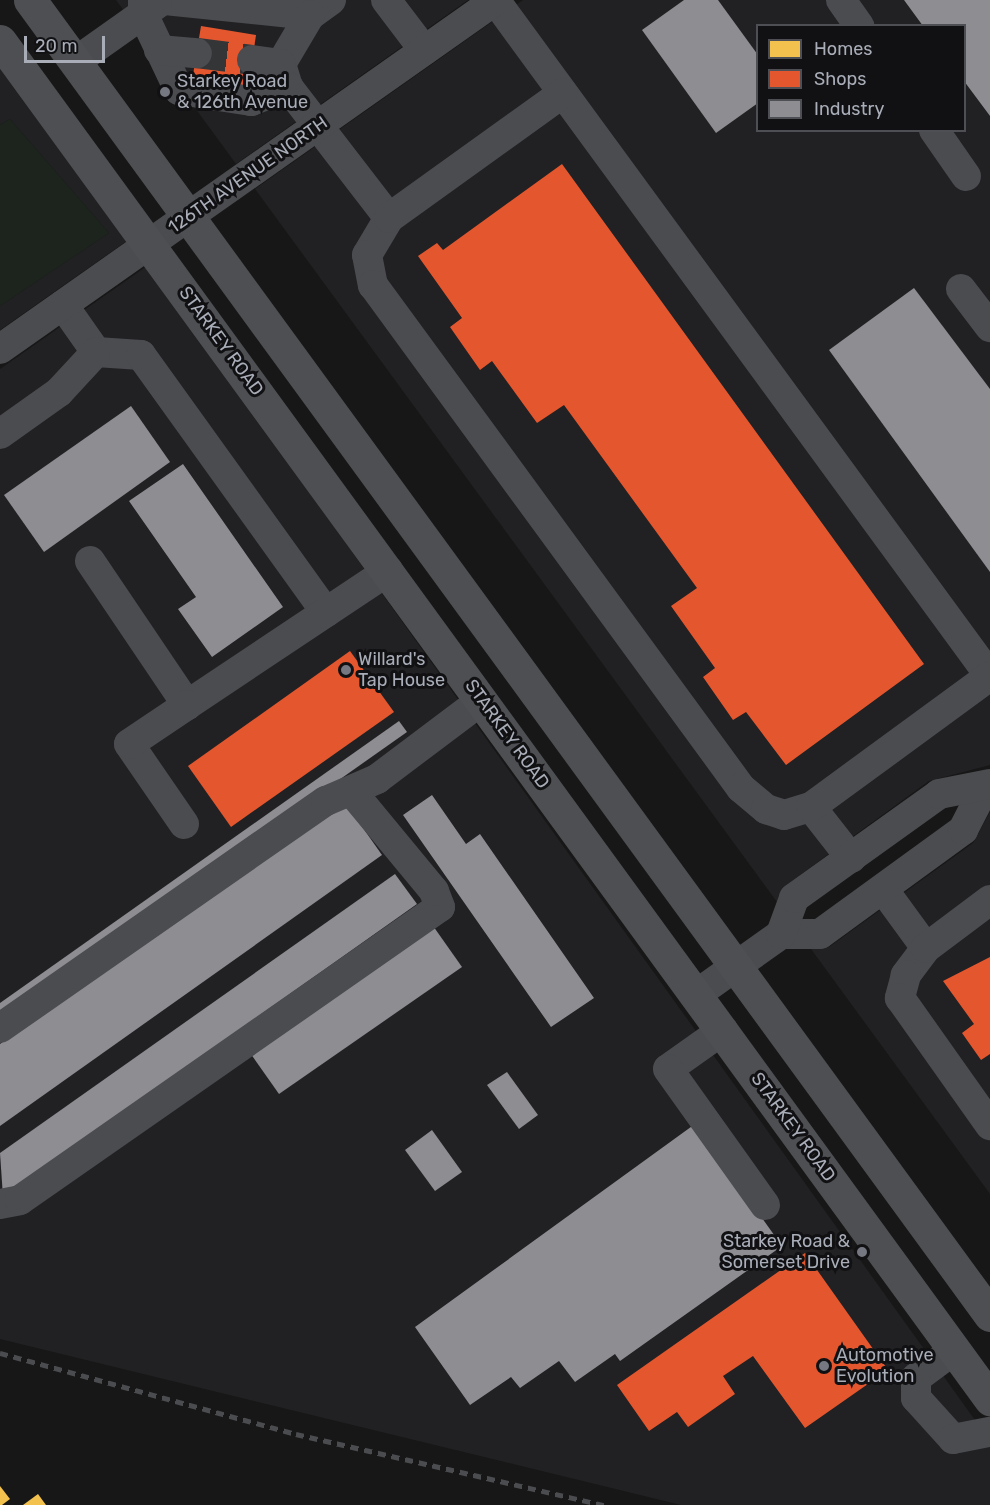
<!DOCTYPE html>
<html>
<head>
<meta charset="utf-8">
<style>
  body { margin:0 }
  #map { position:relative; width:990px; height:1505px; overflow:hidden; background:#171717; font-family:Rubik,sans-serif }
  div>[style] { position:absolute }
  .built>* { inset:0; background:#212123 }
  .green>* { inset:0; background:#1d241e }
  .homes>* { inset:0; background:#f2c14e }
  .shops>* { inset:0; background:#e4572e }
  .industry>* { inset:0; background:#8d8d92 }
  .minor-tunnel>* { height:30px; margin-top:-15px; transform-origin:0; background:repeating-linear-gradient(90deg,#343537 0 30px,transparent 0 45px) }
  .minor>* { height:30px; margin:-15px; padding:0 15px; transform-origin:15px; border-radius:15px; background:#4b4c50 }
  .major>* { height:33px; margin:-16.5px; padding:0 16.5px; transform-origin:16.5px; border-radius:16.5px; background:#4d4f52 }
  .rail>* { height:4.5px; margin-top:-2.25px; transform-origin:0; background:repeating-linear-gradient(90deg,#4b4c4f 0 8px,transparent 0 14px) }
  .dots>* { width:16px; height:16px; translate:-50% -50%; box-sizing:border-box; border:3px solid #111113; border-radius:50% }
  span { translate:-50% -50%; white-space:nowrap; text-align:center; line-height:1.15; -webkit-text-stroke:6px #111113; paint-order:stroke }
  .poi-label { font-size:18px; color:#a8adb8 }
  .left { translate:0 -50%; text-align:left }
  .right { translate:-100% -50%; text-align:right }
  .street-label { font-size:18px; color:#a8adb8 }
  .legend { position:absolute; left:756px; top:24px; width:210px; height:108px; box-sizing:border-box; background:#111113; border:2px solid #4d4f55; margin:0; padding:8px 10px; list-style:none; font-size:18px; color:#a8adb8 }
  .legend li { display:flex; align-items:center; gap:12px; height:30px }
  .legend b { width:30px; border:2px solid #4d4f55 }
  .scale { position:absolute; left:24px; top:36px; width:81px; height:27px; box-sizing:border-box; border:3px solid #a8adb8; border-top:0; padding-left:8px; font-size:18px; line-height:21px; white-space:nowrap; color:#a8adb8; -webkit-text-stroke:4px #111113; paint-order:stroke }
</style>
</head>
<body>
<div id="map">
  <div class="built">
    <div style="clip-path:polygon(116px 0,468px 0,236px 164px)"></div>
    <div style="clip-path:polygon(evenodd,523px 0,990px 0,990px 765px,929px 781px,785px 886px,777px 902px,255px 189px,523px 0,758px 26px,964px 26px,964px 130px,758px 130px,758px 26px)"></div>
    <div style="clip-path:polygon(0 66px,128px 240px,0 330px,0 306px,109px 233px,10px 119px,0 125px)"></div>
    <div style="clip-path:polygon(147px 266px,990px 1441px,990px 1505px,681px 1505px,0 1339px,0 369px)"></div>
    <div style="clip-path:polygon(990px 812px,990px 1194px,811px 949px,829px 947px,973px 843px)"></div>
  </div>
  <div class="green">
    <div style="clip-path:polygon(10px 119px,109px 233px,0 306px,0 125px)"></div>
  </div>
  <div class="homes">
    <div style="clip-path:polygon(0 1486px,10px 1499px,2px 1505px,0 1505px)"></div>
    <div style="clip-path:polygon(38px 1494px,46px 1505px,23px 1505px)"></div>
  </div>
  <div class="shops">
    <div style="clip-path:polygon(201px 26px,256px 35px,247px 96px,191px 87px)"></div>
    <div style="clip-path:polygon(562px 164px,924px 664px,786px 765px,746px 712px,733px 720px,703px 677px,715px 668px,671px 606px,697px 588px,564px 405px,537px 423px,492px 361px,480px 370px,450px 327px,462px 318px,418px 256px,437px 243px,443px 250px)"></div>
    <div style="clip-path:polygon(350px 651px,394px 712px,231px 827px,188px 766px)"></div>
    <div style="clip-path:polygon(990px 957px,990px 1054px,981px 1060px,962px 1033px,974px 1024px,943px 981px)"></div>
    <div style="clip-path:polygon(805px 1253px,888px 1370px,805px 1428px,753px 1356px,723px 1376px,735px 1394px,688px 1427px,677px 1412px,649px 1431px,617px 1385px)"></div>
  </div>
  <div class="industry">
    <div style="clip-path:polygon(684px 0,718px 0,758px 55px,758px 103px,716px 133px,642px 30px)"></div>
    <div style="clip-path:polygon(904px 0,990px 0,990px 116px,964px 81px,964px 26px,923px 26px)"></div>
    <div style="clip-path:polygon(914px 288px,990px 389px,990px 572px,829px 350px)"></div>
    <div style="clip-path:polygon(131px 406px,170px 462px,44px 552px,4px 495px)"></div>
    <div style="clip-path:polygon(183px 464px,283px 607px,212px 657px,178px 609px,196px 597px,129px 501px)"></div>
    <div style="clip-path:polygon(399px 721px,407px 732px,0 1019px,0 1003px)"></div>
    <div style="clip-path:polygon(432px 795px,466px 844px,480px 834px,594px 998px,551px 1027px,403px 815px)"></div>
    <div style="clip-path:polygon(344px 801px,382px 855px,0 1126px,0 1044px)"></div>
    <div style="clip-path:polygon(395px 874px,417px 904px,3px 1197px,0 1153px)"></div>
    <div style="clip-path:polygon(431px 923px,462px 967px,279px 1094px,248px 1050px)"></div>
    <div style="clip-path:polygon(507px 1072px,538px 1115px,519px 1129px,487px 1085px)"></div>
    <div style="clip-path:polygon(695px 1124px,782px 1246px,620px 1361px,615px 1354px,575px 1382px,559px 1361px,520px 1388px,511px 1377px,470px 1405px,415px 1327px)"></div>
    <div style="clip-path:polygon(432px 1130px,462px 1172px,435px 1191px,405px 1150px)"></div>
  </div>
  <div class="minor-tunnel">
    <div style="left:197px;top:53px;width:55px;rotate:7.3deg"></div>
  </div>
  <div class="minor">
    <div style="left:143px;top:0;width:14px;rotate:90deg"></div>
    <div style="left:143px;top:14px;width:84px;rotate:64.7deg"></div>
    <div style="left:179px;top:90px;width:73px;rotate:8.7deg"></div>
    <div style="left:251px;top:101px;width:40px;rotate:-21deg"></div>
    <div style="left:165px;top:0;width:146px;rotate:5.9deg"></div>
    <div style="left:331px;top:0;width:26px;rotate:144deg"></div>
    <div style="left:310px;top:15px;width:57px;rotate:120.6deg"></div>
    <div style="left:281px;top:64px;width:24px;rotate:73deg"></div>
    <div style="left:288px;top:87px;width:165px;rotate:52.4deg"></div>
    <div style="left:389px;top:218px;width:43px;rotate:120.7deg"></div>
    <div style="left:367px;top:255px;width:31px;rotate:79deg"></div>
    <div style="left:373px;top:285px;width:623px;rotate:53.81deg"></div>
    <div style="left:741px;top:788px;width:33px;rotate:40deg"></div>
    <div style="left:766px;top:809px;width:19px;rotate:18deg"></div>
    <div style="left:784px;top:815px;width:28px;rotate:-17deg"></div>
    <div style="left:811px;top:807px;width:65px;rotate:51.9deg"></div>
    <div style="left:386px;top:0;width:63px;rotate:52.8deg"></div>
    <div style="left:495px;top:0;width:838px;rotate:53.79deg"></div>
    <div style="left:841px;top:0;width:32px;rotate:55deg"></div>
    <div style="left:159px;top:50px;width:38px;rotate:5deg"></div>
    <div style="left:252px;top:60px;width:29px;rotate:8deg"></div>
    <div style="left:75px;top:62px;width:100px;rotate:-35.3deg"></div>
    <div style="left:934px;top:130px;width:56px;rotate:55.2deg"></div>
    <div style="left:389px;top:218px;width:214px;rotate:-35.7deg"></div>
    <div style="left:961px;top:289px;width:48px;rotate:52.7deg"></div>
    <div style="left:63px;top:305px;width:57px;rotate:54.9deg"></div>
    <div style="left:96px;top:352px;width:45px;rotate:3.8deg"></div>
    <div style="left:141px;top:355px;width:317px;rotate:54.3deg"></div>
    <div style="left:0;top:349px;width:606px;rotate:-35.13deg"></div>
    <div style="left:0;top:434px;width:72px;rotate:-35.4deg"></div>
    <div style="left:59px;top:392px;width:54px;rotate:-47.2deg"></div>
    <div style="left:90px;top:561px;width:174px;rotate:56deg"></div>
    <div style="left:187px;top:705px;width:242px;rotate:-33.7deg"></div>
    <div style="left:811px;top:807px;width:222px;rotate:-36.2deg"></div>
    <div style="left:184px;top:824px;width:97px;rotate:-124.5deg"></div>
    <div style="left:129px;top:744px;width:70px;rotate:-33.9deg"></div>
    <div style="left:883px;top:889px;width:73px;rotate:53.9deg"></div>
    <div style="left:926px;top:948px;width:34px;rotate:127deg"></div>
    <div style="left:906px;top:975px;width:24px;rotate:105deg"></div>
    <div style="left:900px;top:998px;width:156px;rotate:54.7deg"></div>
    <div style="left:781px;top:934px;width:39px"></div>
    <div style="left:820px;top:934px;width:177px;rotate:-36deg"></div>
    <div style="left:963px;top:830px;width:48px;rotate:-62.9deg"></div>
    <div style="left:926px;top:948px;width:80px;rotate:-36.9deg"></div>
    <div style="left:697px;top:994px;width:103px;rotate:-35.5deg"></div>
    <div style="left:781px;top:934px;width:38px;rotate:-70deg"></div>
    <div style="left:794px;top:898px;width:178px;rotate:-35.6deg"></div>
    <div style="left:939px;top:794px;width:52px;rotate:-11.1deg"></div>
    <div style="left:0;top:1028px;width:397px;rotate:-34.9deg"></div>
    <div style="left:326px;top:801px;width:56px;rotate:-23.3deg"></div>
    <div style="left:377px;top:779px;width:131px;rotate:-37deg"></div>
    <div style="left:723px;top:1030px;width:67px;rotate:144.7deg"></div>
    <div style="left:668px;top:1069px;width:167px;rotate:54.5deg"></div>
    <div style="left:0;top:1204px;width:20px;rotate:-11deg"></div>
    <div style="left:20px;top:1200px;width:512px;rotate:-34.9deg"></div>
    <div style="left:440px;top:907px;width:17px;rotate:-111deg"></div>
    <div style="left:434px;top:891px;width:129px;rotate:-129.6deg"></div>
    <div style="left:954px;top:1350px;width:47px;rotate:143.6deg"></div>
    <div style="left:916px;top:1378px;width:20px;rotate:90deg"></div>
    <div style="left:916px;top:1398px;width:55px;rotate:47.9deg"></div>
    <div style="left:953px;top:1439px;width:38px;rotate:-11deg"></div>
  </div>
  <div class="major">
    <div style="left:30px;top:0;width:1628px;rotate:53.87deg"></div>
    <div style="left:0;top:41px;width:1681px;rotate:53.91deg"></div>
  </div>
  <div class="rail">
    <div style="left:0;top:1353px;width:307px;rotate:15.3deg"></div>
    <div style="left:296px;top:1434px;width:316px;rotate:13deg"></div>
  </div>
  <div class="dots">
    <div style="left:165px;top:92px;background:#757880"></div>
    <div style="left:346px;top:670px;background:#757880"></div>
    <div style="left:862px;top:1252px;background:#757880"></div>
    <div style="left:824px;top:1366px;background:#757880"></div>
  </div>
  <div class="poi-label">
    <span class="left" style="left:177px;top:92px">Starkey Road<br>&amp; 126th Avenue</span>
    <span class="left" style="left:358px;top:670px">Willard's<br>Tap House</span>
    <span class="right" style="left:850px;top:1252px">Starkey Road &amp;<br>Somerset Drive</span>
    <span class="left" style="left:836px;top:1366px">Automotive<br>Evolution</span>
  </div>
  <div class="street-label">
    <span style="left:248px;top:175px;rotate:-35deg">126TH AVENUE NORTH</span>
    <span style="left:221px;top:341px;rotate:54deg">STARKEY ROAD</span>
    <span style="left:507px;top:734px;rotate:54deg">STARKEY ROAD</span>
    <span style="left:793px;top:1127px;rotate:54deg">STARKEY ROAD</span>
  </div>
  <ul class="legend">
  <li><b style="height:16px;background:#f2c14e"></b>Homes</li>
  <li><b style="height:16px;background:#e4572e"></b>Shops</li>
  <li><b style="height:16px;background:#8d8d92"></b>Industry</li>
  </ul>
  <div class="scale">20 m</div>
</div>
</body>
</html>
